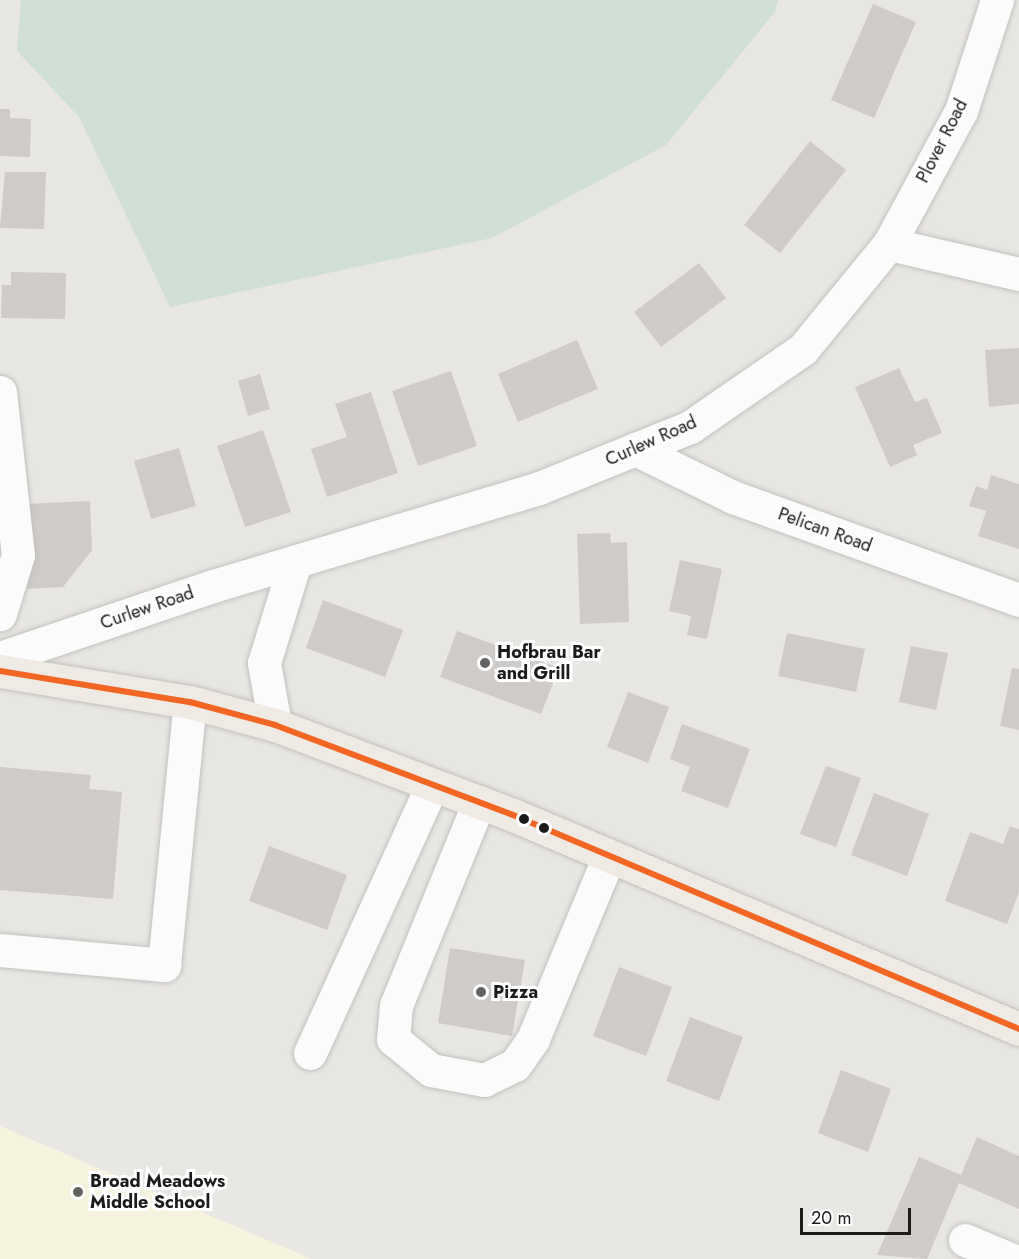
<!DOCTYPE html>
<html>
<head>
<meta charset="utf-8">
<style>
  body { margin:0 }
  #map { position:relative; width:1019px; height:1259px; overflow:hidden; background:#e9e7e3; font-family:Jost,sans-serif }
  div>[style] { position:absolute }
  .education>* { inset:0; background:#f5f3dd }
  .wetland>* { inset:0; background:#d1e0d6 }
  .building>* { inset:0; background:#cecbc8 }
  .roads { filter:drop-shadow(0 0 2px #c2c1bf) drop-shadow(0 0 2px #c2c1bf) }
  .minor>* { height:33px; margin:-16.5px; padding:0 16.5px; transform-origin:16.5px; border-radius:16.5px; background:#fcfbfb }
  .major>* { height:33px; margin:-16.5px; padding:0 16.5px; transform-origin:16.5px; border-radius:16.5px; background:#efeae3 }
  .bus-1>* { height:6px; margin:-3px; padding:0 3px; transform-origin:3px; border-radius:3px; background:#f26522 }
  .dots>* { width:16px; height:16px; translate:-50% -50%; box-sizing:border-box; border:3px solid #fff; border-radius:50% }
  span { translate:-50% -50%; white-space:nowrap; text-align:center; line-height:1.15; -webkit-text-stroke:6px #fff; paint-order:stroke }
  .street-label { font-size:18px; color:#1b1b1b }
  .poi-label { font-size:18px; color:#1b1b1b; font-weight:700 }
  .left { translate:0 -50%; text-align:left }
  .scale { position:absolute; left:800px; top:1208px; width:111px; height:27px; box-sizing:border-box; border:3px solid #1b1b1b; border-top:0; padding-left:8px; font-size:18px; line-height:21px; white-space:nowrap; color:#1b1b1b; -webkit-text-stroke:4px #fff; paint-order:stroke }
</style>
</head>
<body>
<div id="map">
  <div class="education">
    <div style="clip-path:polygon(0 1126px,312px 1259px,0 1259px)"></div>
  </div>
  <div class="wetland">
    <div style="clip-path:polygon(21px 0,778px 0,775px 12px,666px 145px,492px 238px,170px 307px,79px 117px,17px 51px)"></div>
  </div>
  <div class="building">
    <div style="clip-path:polygon(873px 4px,916px 22px,874px 118px,831px 100px)"></div>
    <div style="clip-path:polygon(0 109px,10px 109px,10px 118px,31px 119px,30px 157px,0 156px)"></div>
    <div style="clip-path:polygon(810px 141px,846px 170px,780px 253px,744px 225px)"></div>
    <div style="clip-path:polygon(5px 172px,46px 172px,44px 229px,0 228px)"></div>
    <div style="clip-path:polygon(699px 263px,726px 298px,661px 347px,634px 312px)"></div>
    <div style="clip-path:polygon(11px 272px,66px 273px,65px 319px,1px 318px,2px 285px,11px 285px)"></div>
    <div style="clip-path:polygon(577px 340px,598px 389px,518px 422px,498px 374px)"></div>
    <div style="clip-path:polygon(1019px 348px,1019px 404px,989px 407px,985px 350px)"></div>
    <div style="clip-path:polygon(899px 368px,915px 402px,927px 398px,942px 433px,913px 445px,917px 455px,890px 467px,855px 387px)"></div>
    <div style="clip-path:polygon(451px 371px,477px 446px,418px 466px,392px 391px)"></div>
    <div style="clip-path:polygon(260px 374px,270px 409px,248px 416px,238px 381px)"></div>
    <div style="clip-path:polygon(371px 392px,398px 473px,327px 497px,311px 449px,347px 437px,335px 404px)"></div>
    <div style="clip-path:polygon(263px 430px,291px 512px,245px 527px,217px 446px)"></div>
    <div style="clip-path:polygon(179px 448px,196px 506px,151px 519px,134px 461px)"></div>
    <div style="clip-path:polygon(991px 475px,1019px 484px,1019px 549px,978px 536px,986px 511px,969px 506px,976px 486px,987px 490px)"></div>
    <div style="clip-path:polygon(90px 501px,92px 550px,63px 587px,28px 589px,24px 504px)"></div>
    <div style="clip-path:polygon(610px 533px,611px 543px,627px 542px,629px 622px,580px 624px,577px 534px)"></div>
    <div style="clip-path:polygon(680px 560px,722px 569px,707px 639px,687px 635px,691px 616px,669px 611px)"></div>
    <div style="clip-path:polygon(323px 600px,403px 630px,385px 677px,306px 648px)"></div>
    <div style="clip-path:polygon(457px 631px,559px 668px,541px 714px,440px 677px)"></div>
    <div style="clip-path:polygon(787px 633px,865px 649px,856px 692px,778px 676px)"></div>
    <div style="clip-path:polygon(911px 646px,948px 653px,936px 710px,899px 702px)"></div>
    <div style="clip-path:polygon(1012px 668px,1019px 669px,1019px 730px,1000px 726px)"></div>
    <div style="clip-path:polygon(628px 692px,669px 707px,648px 763px,607px 747px)"></div>
    <div style="clip-path:polygon(682px 724px,750px 749px,728px 808px,681px 791px,690px 767px,670px 759px)"></div>
    <div style="clip-path:polygon(826px 766px,861px 778px,836px 847px,800px 834px)"></div>
    <div style="clip-path:polygon(0 767px,91px 775px,89px 789px,122px 792px,113px 899px,0 890px)"></div>
    <div style="clip-path:polygon(874px 793px,929px 814px,907px 876px,851px 855px)"></div>
    <div style="clip-path:polygon(1010px 826px,1019px 829px,1019px 892px,1007px 924px,945px 901px,970px 832px,1003px 844px)"></div>
    <div style="clip-path:polygon(269px 846px,347px 875px,327px 930px,249px 901px)"></div>
    <div style="clip-path:polygon(450px 948px,525px 960px,512px 1036px,438px 1023px)"></div>
    <div style="clip-path:polygon(619px 967px,672px 987px,646px 1056px,593px 1036px)"></div>
    <div style="clip-path:polygon(690px 1017px,743px 1037px,719px 1101px,666px 1081px)"></div>
    <div style="clip-path:polygon(841px 1070px,891px 1089px,868px 1152px,818px 1133px)"></div>
    <div style="clip-path:polygon(977px 1137px,1019px 1156px,1019px 1209px,959px 1183px,927px 1259px,877px 1255px,919px 1157px,961px 1175px)"></div>
  </div>
  <div class="roads">
    <div class="minor">
      <div style="left:889px;top:244px;width:151px;rotate:-61.6deg"></div>
      <div style="left:961px;top:111px;width:117px;rotate:-72deg"></div>
      <div style="left:0;top:392px;width:164px;rotate:83.7deg"></div>
      <div style="left:18px;top:555px;width:62px;rotate:107deg"></div>
      <div style="left:635px;top:449px;width:109px;rotate:26.1deg"></div>
      <div style="left:733px;top:497px;width:304px;rotate:19.8deg"></div>
      <div style="left:0;top:658px;width:225px;rotate:-18.7deg"></div>
      <div style="left:213px;top:586px;width:340px;rotate:-16.7deg"></div>
      <div style="left:539px;top:488px;width:163px;rotate:-22deg"></div>
      <div style="left:690px;top:427px;width:137px;rotate:-34.6deg"></div>
      <div style="left:803px;top:349px;width:136px;rotate:-50.7deg"></div>
      <div style="left:889px;top:244px;width:133px;rotate:13deg"></div>
      <div style="left:275px;top:725px;width:63px;rotate:-100.1deg"></div>
      <div style="left:264px;top:663px;width:106px;rotate:-72.9deg"></div>
      <div style="left:479px;top:802px;width:219px;rotate:112.2deg"></div>
      <div style="left:396px;top:1005px;width:34px;rotate:95deg"></div>
      <div style="left:393px;top:1039px;width:49px;rotate:39.2deg"></div>
      <div style="left:431px;top:1070px;width:54px;rotate:10.7deg"></div>
      <div style="left:484px;top:1080px;width:34px;rotate:-26deg"></div>
      <div style="left:515px;top:1065px;width:32px;rotate:-55deg"></div>
      <div style="left:533px;top:1039px;width:198px;rotate:-67.4deg"></div>
      <div style="left:0;top:950px;width:165px;rotate:5.2deg"></div>
      <div style="left:164px;top:965px;width:264px;rotate:-84.4deg"></div>
      <div style="left:310px;top:1053px;width:294px;rotate:-65.5deg"></div>
      <div style="left:965px;top:1240px;width:49px;rotate:22.9deg"></div>
    </div>
    <div class="major">
      <div style="left:0;top:671px;width:193px;rotate:9.3deg"></div>
      <div style="left:190px;top:702px;width:88px;rotate:15.1deg"></div>
      <div style="left:275px;top:725px;width:254px;rotate:20.7deg"></div>
      <div style="left:513px;top:815px;width:549px;rotate:22.92deg"></div>
    </div>
  </div>
  <div class="bus-1">
    <div style="left:0;top:671px;width:193px;rotate:9.3deg"></div>
    <div style="left:190px;top:702px;width:88px;rotate:15.1deg"></div>
    <div style="left:275px;top:725px;width:254px;rotate:20.7deg"></div>
    <div style="left:513px;top:815px;width:549px;rotate:22.92deg"></div>
  </div>
  <div class="dots">
    <div style="left:485px;top:663px;background:#636261"></div>
    <div style="left:524px;top:819px;background:#1b1b1b"></div>
    <div style="left:544px;top:828px;background:#1b1b1b"></div>
    <div style="left:481px;top:992px;background:#636261"></div>
    <div style="left:78px;top:1192px;background:#636261"></div>
  </div>
  <div class="street-label">
    <span style="left:942px;top:141px;rotate:-63deg">Plover Road</span>
    <span style="left:651px;top:441px;rotate:-24deg">Curlew Road</span>
    <span style="left:825px;top:530px;rotate:20deg">Pelican Road</span>
    <span style="left:147px;top:608px;rotate:-19deg">Curlew Road</span>
  </div>
  <div class="poi-label">
    <span class="left" style="left:497px;top:663px">Hofbrau Bar<br>and Grill</span>
    <span class="left" style="left:493px;top:992px">Pizza</span>
    <span class="left" style="left:90px;top:1192px">Broad Meadows<br>Middle School</span>
  </div>
  <div class="scale">20 m</div>
</div>
</body>
</html>
